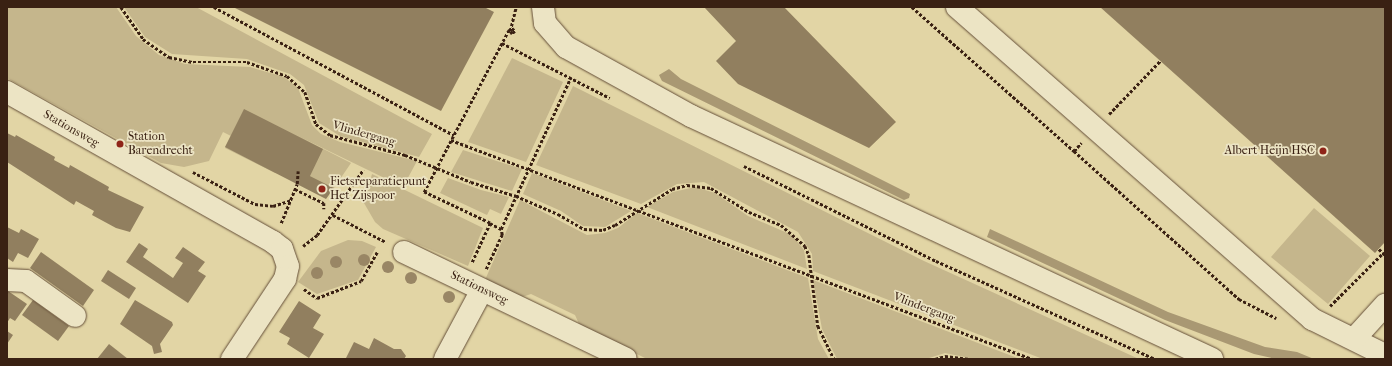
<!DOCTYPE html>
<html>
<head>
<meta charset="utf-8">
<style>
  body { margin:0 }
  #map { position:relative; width:1392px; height:366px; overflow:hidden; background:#e2d5a5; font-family:"IM FELL French Canon",serif }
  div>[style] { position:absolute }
  .green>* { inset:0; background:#c5b68c }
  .water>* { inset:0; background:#a99873 }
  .building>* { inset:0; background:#917f5f }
  .path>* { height:2.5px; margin-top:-1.25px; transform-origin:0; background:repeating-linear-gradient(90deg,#3a2113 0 3px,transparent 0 5px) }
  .roads { filter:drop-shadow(0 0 1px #644e38) drop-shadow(0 0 1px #644e38) }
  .minor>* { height:22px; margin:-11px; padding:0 11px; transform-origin:11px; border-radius:11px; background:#ece4c4 }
  .path-bridge>* { height:2.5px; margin-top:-1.25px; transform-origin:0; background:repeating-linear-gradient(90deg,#3a2113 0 3px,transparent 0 5px) }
  .trees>* { width:12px; height:12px; margin:-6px; border-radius:50%; background:#998665 }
  .dots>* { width:11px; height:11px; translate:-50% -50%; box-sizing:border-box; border:2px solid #ece4c4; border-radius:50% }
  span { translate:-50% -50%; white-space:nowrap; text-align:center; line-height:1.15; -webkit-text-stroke:3.5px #ece4c4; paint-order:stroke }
  .street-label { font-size:12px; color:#3a2113 }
  .poi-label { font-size:12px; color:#3a2113 }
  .left { translate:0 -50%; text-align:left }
  .right { translate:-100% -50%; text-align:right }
  .frame { position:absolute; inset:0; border:8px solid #3a2113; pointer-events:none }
</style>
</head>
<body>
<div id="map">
  <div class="green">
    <div style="clip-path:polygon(7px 7px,116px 7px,136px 36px,159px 55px,185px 64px,250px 67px,284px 77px,298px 88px,312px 125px,321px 134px,340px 142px,417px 161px,403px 187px,302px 138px,351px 163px,334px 188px,310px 176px,275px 173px,225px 148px,231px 136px,223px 132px,209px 161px,184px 167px,161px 163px,7px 78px)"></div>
    <div style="clip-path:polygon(124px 7px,196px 7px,432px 134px,419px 157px,340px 136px,319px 123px,304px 85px,290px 74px,247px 59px,172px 54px,145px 37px)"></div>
    <div style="clip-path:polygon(512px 58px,563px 82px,526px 162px,468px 142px)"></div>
    <div style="clip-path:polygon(573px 86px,924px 261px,1139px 359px,1043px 359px,813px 271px,812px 254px,798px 232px,704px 182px,677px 184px,641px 204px,536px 165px)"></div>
    <div style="clip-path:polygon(463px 150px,522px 169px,512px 191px,451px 172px)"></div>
    <div style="clip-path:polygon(532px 173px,631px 211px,605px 227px,583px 226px,561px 211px,523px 194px)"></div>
    <div style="clip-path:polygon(372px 174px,483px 228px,468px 266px,383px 229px,375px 222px,364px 203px)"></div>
    <div style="clip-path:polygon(448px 178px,481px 190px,509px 197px,501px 214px,490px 209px,487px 215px,440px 193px)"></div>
    <div style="clip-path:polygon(695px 187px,715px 193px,748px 216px,792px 235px,804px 250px,807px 269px,647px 207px,673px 192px)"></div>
    <div style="clip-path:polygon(520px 200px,587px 235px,605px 233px,618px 228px,637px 213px,808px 278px,818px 339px,829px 359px,647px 359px,580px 326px,575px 315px,531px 294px,522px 297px,485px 280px)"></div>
    <div style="clip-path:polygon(1314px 208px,1370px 256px,1328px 304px,1271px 257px)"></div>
    <div style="clip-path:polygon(348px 240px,362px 241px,376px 247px,358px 280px,317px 294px,298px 282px,321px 251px)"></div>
    <div style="clip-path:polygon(813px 280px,1020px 359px,974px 359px,945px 353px,926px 359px,837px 359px,822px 329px)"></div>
  </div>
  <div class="water">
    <div style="clip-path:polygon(669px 69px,681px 79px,910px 194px,909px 198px,904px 200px,662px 81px,659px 75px)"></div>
    <div style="clip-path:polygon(990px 229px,1168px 312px,1265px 347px,1297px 352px,1314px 359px,1276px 359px,1254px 354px,1165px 320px,987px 237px)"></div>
  </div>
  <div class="building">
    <div style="clip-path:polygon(233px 7px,484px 7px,494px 12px,441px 111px)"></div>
    <div style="clip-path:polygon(704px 7px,784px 7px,896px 122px,869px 148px,738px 84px,716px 61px,736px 41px)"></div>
    <div style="clip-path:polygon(1100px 7px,1385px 7px,1385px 242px,1375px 253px)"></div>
    <div style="clip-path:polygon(244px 109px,323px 149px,310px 176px,334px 188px,326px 199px,225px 147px)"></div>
    <div style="clip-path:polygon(7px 133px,15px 137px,16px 135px,55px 157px,54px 160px,69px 168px,70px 165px,109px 187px,108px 190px,144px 207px,130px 232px,116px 228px,92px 215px,94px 211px,76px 201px,74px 205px,7px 162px)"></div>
    <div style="clip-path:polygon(7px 227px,19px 233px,21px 229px,39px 239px,28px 258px,18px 253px,13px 262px,7px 258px)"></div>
    <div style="clip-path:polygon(139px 243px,148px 249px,143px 257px,173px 278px,183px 263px,175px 258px,183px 247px,205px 262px,198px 271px,206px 276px,188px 303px,126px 262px)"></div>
    <div style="clip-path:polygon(41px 252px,94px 290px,83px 306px,30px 268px)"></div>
    <div style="clip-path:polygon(108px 270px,136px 288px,129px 299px,101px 281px)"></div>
    <div style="clip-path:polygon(8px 291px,27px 304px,15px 321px,10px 318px,7px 323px)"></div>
    <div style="clip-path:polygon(33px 300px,69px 326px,58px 341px,22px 315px)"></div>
    <div style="clip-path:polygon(135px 300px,172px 322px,173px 325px,160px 344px,162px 352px,154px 354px,152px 346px,120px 324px)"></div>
    <div style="clip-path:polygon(299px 301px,321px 315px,313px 328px,324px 334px,309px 358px,287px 344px,290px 338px,279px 332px)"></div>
    <div style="clip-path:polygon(7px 331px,13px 335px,7px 344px)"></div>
    <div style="clip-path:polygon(374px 338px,394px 349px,401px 349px,406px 356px,404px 359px,346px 358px,354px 342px,369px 349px)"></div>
    <div style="clip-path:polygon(109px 344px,128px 359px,97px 359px)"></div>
  </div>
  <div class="path">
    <div style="left:121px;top:7px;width:39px;rotate:55deg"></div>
    <div style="left:143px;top:39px;width:32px;rotate:35deg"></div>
    <div style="left:169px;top:57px;width:25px;rotate:12deg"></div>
    <div style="left:193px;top:62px;width:54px"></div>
    <div style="left:247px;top:62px;width:42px;rotate:19.3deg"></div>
    <div style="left:287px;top:76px;width:24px;rotate:42deg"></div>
    <div style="left:305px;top:92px;width:34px;rotate:71deg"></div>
    <div style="left:316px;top:124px;width:18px;rotate:38deg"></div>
    <div style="left:330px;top:135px;width:78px;rotate:14.9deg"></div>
    <div style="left:405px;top:155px;width:71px;rotate:22.2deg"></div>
    <div style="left:471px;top:182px;width:47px;rotate:17.3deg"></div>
    <div style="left:516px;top:196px;width:46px;rotate:23.2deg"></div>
    <div style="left:558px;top:214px;width:30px;rotate:30deg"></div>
    <div style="left:584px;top:229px;width:19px;rotate:3deg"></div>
    <div style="left:603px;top:230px;width:13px;rotate:-23deg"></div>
    <div style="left:615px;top:225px;width:67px;rotate:-32.3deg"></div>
    <div style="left:672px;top:189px;width:16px;rotate:-15deg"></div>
    <div style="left:687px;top:185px;width:24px;rotate:7deg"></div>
    <div style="left:711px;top:188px;width:45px;rotate:32.3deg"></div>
    <div style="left:749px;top:212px;width:35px;rotate:22deg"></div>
    <div style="left:781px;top:225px;width:32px;rotate:41deg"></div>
    <div style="left:805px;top:246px;width:10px;rotate:66deg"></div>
    <div style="left:809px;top:255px;width:72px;rotate:82.8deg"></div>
    <div style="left:818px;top:326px;width:37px;rotate:64deg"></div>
    <div style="left:214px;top:7px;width:272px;rotate:28.1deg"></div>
    <div style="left:912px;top:7px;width:217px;rotate:41.6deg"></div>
    <div style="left:1074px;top:151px;width:11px;rotate:-49deg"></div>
    <div style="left:510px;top:31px;width:25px;rotate:-76deg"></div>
    <div style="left:502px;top:43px;width:121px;rotate:27deg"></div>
    <div style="left:1109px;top:114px;width:74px;rotate:-46.1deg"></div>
    <div style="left:451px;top:140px;width:621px;rotate:20.65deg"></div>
    <div style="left:1074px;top:151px;width:222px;rotate:41.9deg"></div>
    <div style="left:1239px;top:299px;width:42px;rotate:27.2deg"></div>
    <div style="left:744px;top:166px;width:214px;rotate:26.3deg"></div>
    <div style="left:936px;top:261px;width:240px;rotate:24.1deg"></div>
    <div style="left:193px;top:172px;width:70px;rotate:27.3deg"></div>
    <div style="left:255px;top:204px;width:18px;rotate:6deg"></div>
    <div style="left:273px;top:206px;width:19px;rotate:-18deg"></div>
    <div style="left:295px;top:189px;width:32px;rotate:26deg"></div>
    <div style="left:324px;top:203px;width:6px;rotate:90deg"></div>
    <div style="left:333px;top:215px;width:59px;rotate:27deg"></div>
    <div style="left:281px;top:223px;width:42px;rotate:-67.7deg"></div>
    <div style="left:297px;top:184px;width:13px;rotate:-86deg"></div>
    <div style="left:490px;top:223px;width:73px;rotate:-154.8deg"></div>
    <div style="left:424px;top:192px;width:182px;rotate:-62.4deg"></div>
    <div style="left:303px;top:246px;width:18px;rotate:-38deg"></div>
    <div style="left:317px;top:235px;width:80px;rotate:-54.7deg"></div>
    <div style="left:1379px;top:249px;width:8px;rotate:45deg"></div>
    <div style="left:472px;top:262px;width:43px;rotate:-65.2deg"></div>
    <div style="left:490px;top:223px;width:13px;rotate:29deg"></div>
    <div style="left:501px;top:229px;width:167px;rotate:-65.3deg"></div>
    <div style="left:486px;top:269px;width:38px;rotate:-65deg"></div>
    <div style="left:502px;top:235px;width:6px;rotate:-99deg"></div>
    <div style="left:304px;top:289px;width:16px;rotate:35deg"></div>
    <div style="left:317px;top:298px;width:47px;rotate:-21.1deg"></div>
    <div style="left:361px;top:281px;width:33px;rotate:-61deg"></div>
    <div style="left:1330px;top:306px;width:75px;rotate:-45deg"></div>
    <div style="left:935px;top:359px;width:10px;rotate:-17deg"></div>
    <div style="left:945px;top:356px;width:25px;rotate:7deg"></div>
  </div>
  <div class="roads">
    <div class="minor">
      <div style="left:543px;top:7px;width:16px;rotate:83deg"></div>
      <div style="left:545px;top:23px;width:32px;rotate:49deg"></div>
      <div style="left:566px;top:47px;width:143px;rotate:28.9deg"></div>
      <div style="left:691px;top:116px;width:575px;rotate:25deg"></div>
      <div style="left:957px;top:7px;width:473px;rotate:41.3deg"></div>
      <div style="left:1312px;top:319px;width:81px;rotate:26.3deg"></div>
      <div style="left:7px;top:92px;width:305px;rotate:29.4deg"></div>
      <div style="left:273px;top:242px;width:11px;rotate:38deg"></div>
      <div style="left:282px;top:249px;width:18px;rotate:71deg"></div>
      <div style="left:288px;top:266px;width:13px;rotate:103deg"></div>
      <div style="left:285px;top:279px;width:96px;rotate:123.5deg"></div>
      <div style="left:404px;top:252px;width:246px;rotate:25.7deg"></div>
      <div style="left:7px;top:280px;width:19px;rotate:3deg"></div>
      <div style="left:26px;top:281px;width:60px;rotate:35.5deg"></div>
      <div style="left:1355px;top:338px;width:45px;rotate:-47.7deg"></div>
      <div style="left:445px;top:359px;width:78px;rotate:-61.8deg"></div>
    </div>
  </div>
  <div class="path-bridge">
    <div style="left:508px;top:31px;width:5px;rotate:-37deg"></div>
    <div style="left:512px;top:28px;width:4px;rotate:45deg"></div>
    <div style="left:515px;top:31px;width:4px;rotate:135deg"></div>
    <div style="left:512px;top:34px;width:4px;rotate:-124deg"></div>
  </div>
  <div class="trees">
    <div style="left:364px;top:260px"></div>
    <div style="left:336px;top:262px"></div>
    <div style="left:388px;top:267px"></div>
    <div style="left:317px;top:273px"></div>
    <div style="left:411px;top:278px"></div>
    <div style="left:449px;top:297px"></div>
  </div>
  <div class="dots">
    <div style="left:120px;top:144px;background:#8f2418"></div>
    <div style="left:1323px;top:151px;background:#8f2418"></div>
    <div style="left:322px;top:189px;background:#8f2418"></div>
  </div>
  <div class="street-label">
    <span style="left:71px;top:129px;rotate:30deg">Stationsweg</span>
    <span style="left:364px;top:134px;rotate:16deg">Vlindergang</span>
    <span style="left:479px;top:288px;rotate:26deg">Stationsweg</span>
    <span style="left:924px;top:308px;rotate:21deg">Vlindergang</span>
  </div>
  <div class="poi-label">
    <span class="left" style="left:128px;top:144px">Station<br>Barendrecht</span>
    <span class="right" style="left:1315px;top:151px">Albert Heijn HSC</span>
    <span class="left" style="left:330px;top:189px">Fietsreparatiepunt<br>Het Zijspoor</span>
  </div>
  <div class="frame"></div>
</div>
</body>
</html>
